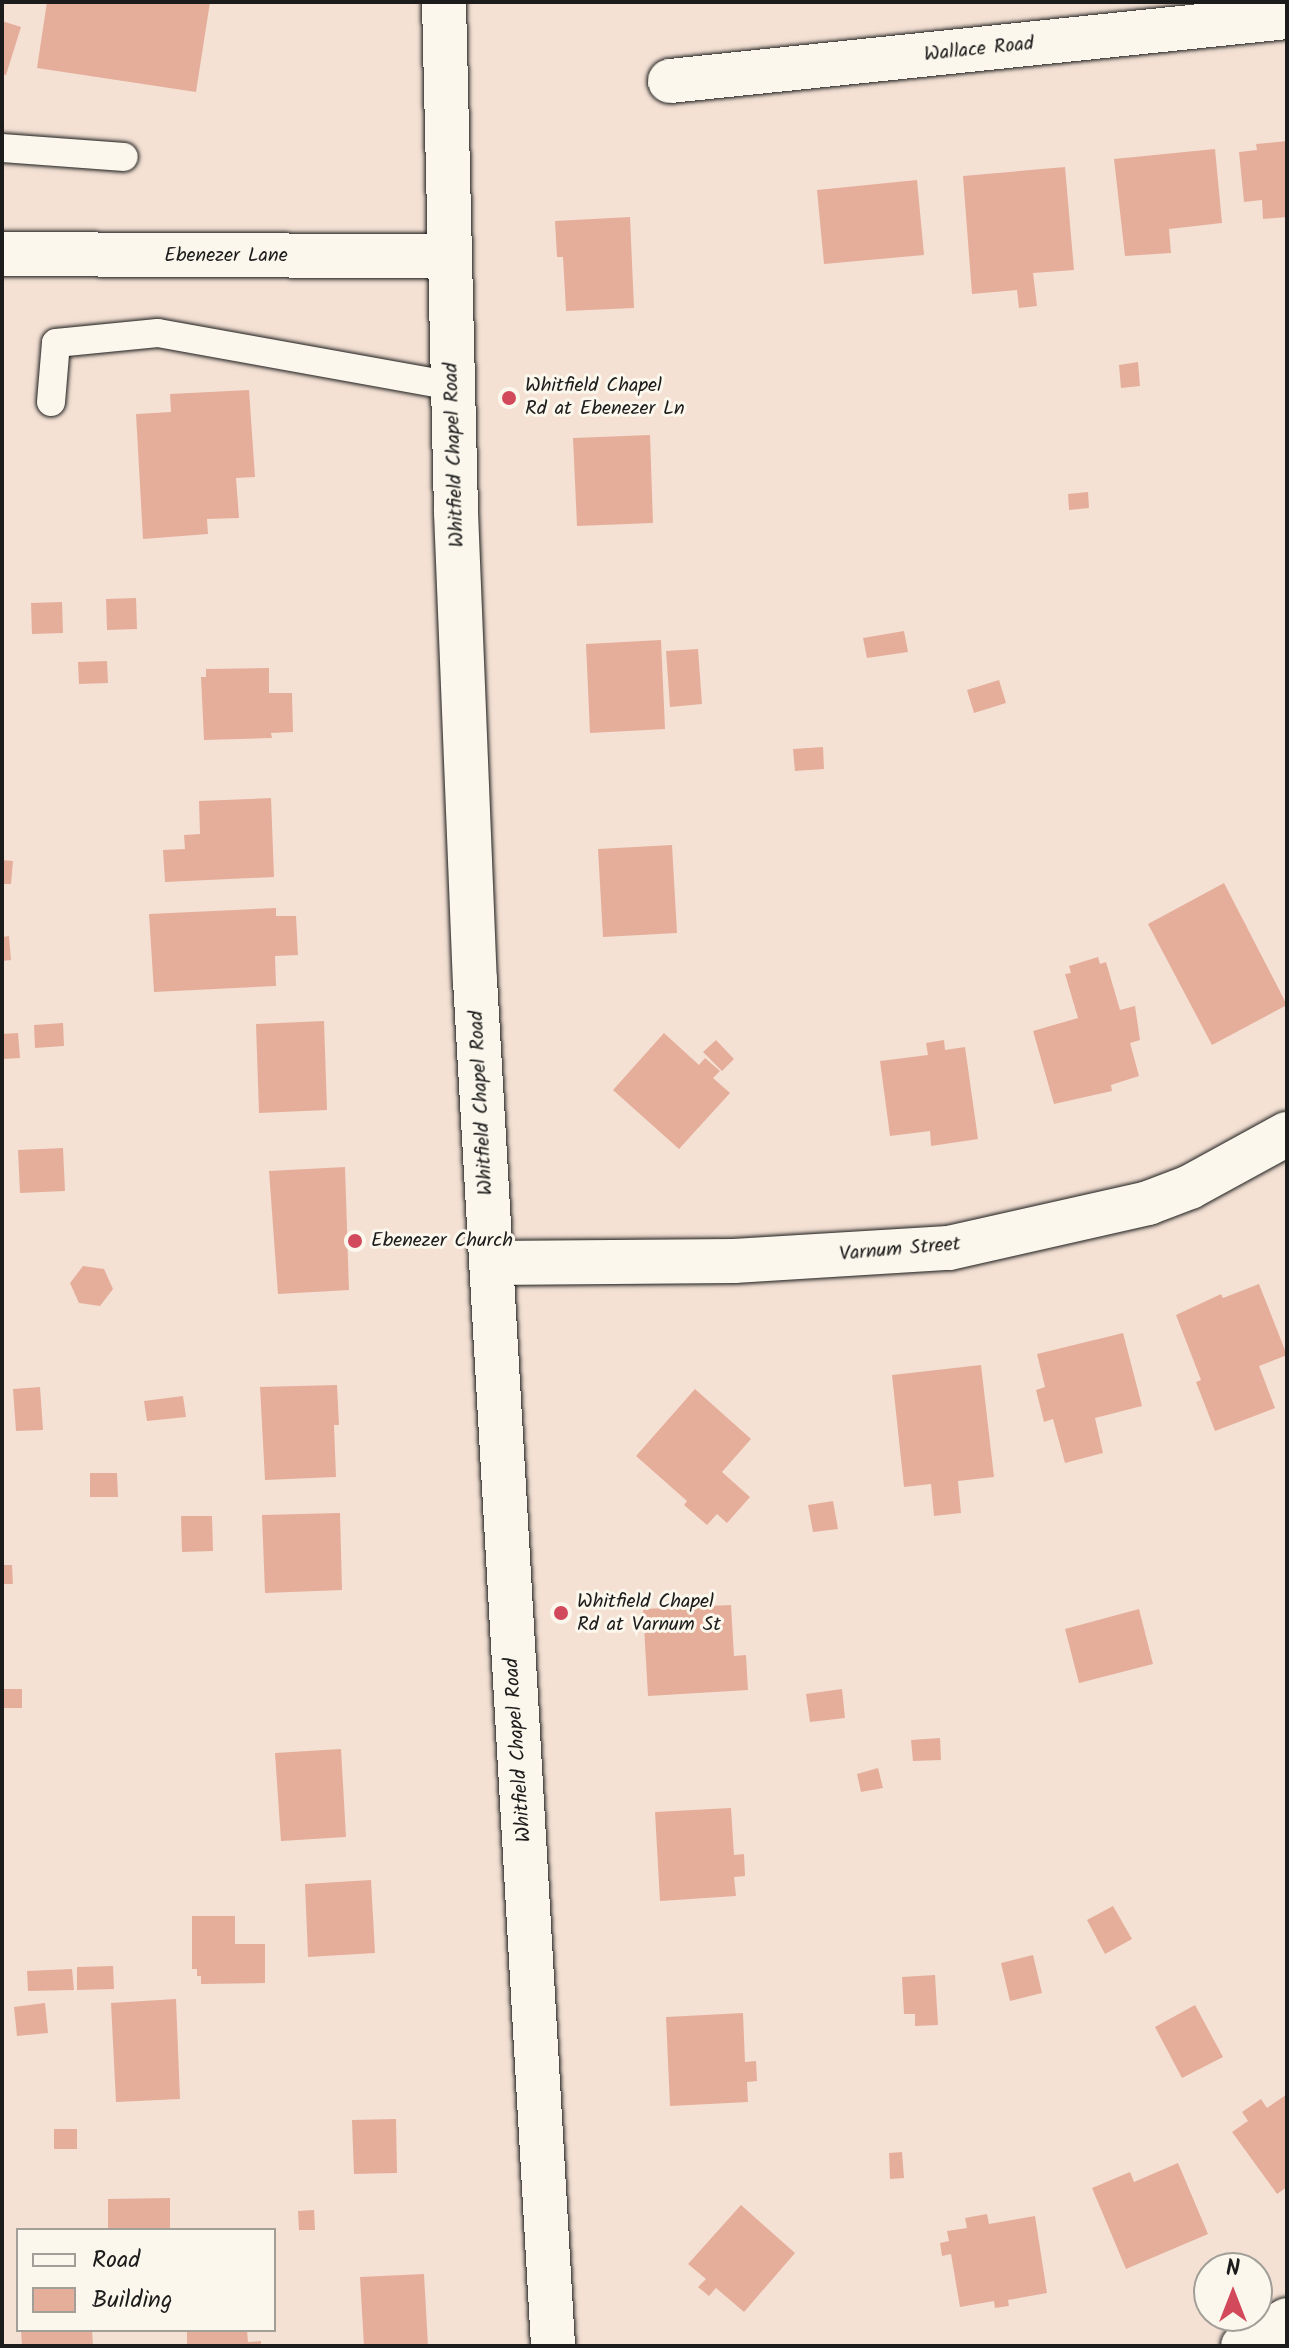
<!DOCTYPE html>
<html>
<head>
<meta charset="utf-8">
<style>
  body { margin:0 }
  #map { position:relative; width:1289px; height:2348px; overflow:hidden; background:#f4e1d4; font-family:Kalam,sans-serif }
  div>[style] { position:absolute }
  .building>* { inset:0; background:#e5ae9b }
  .roads { filter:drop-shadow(0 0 2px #1c1c1c) drop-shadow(0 0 2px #1c1c1c) }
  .service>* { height:28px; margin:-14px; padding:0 14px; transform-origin:14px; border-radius:14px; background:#fbf7ec }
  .minor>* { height:44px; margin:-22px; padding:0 22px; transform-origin:22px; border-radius:22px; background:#fbf7ec }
  .tertiary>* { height:44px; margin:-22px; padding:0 22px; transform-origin:22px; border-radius:22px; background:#fbf7ec }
  .dots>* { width:22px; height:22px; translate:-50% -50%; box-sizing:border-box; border:4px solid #fbf7ec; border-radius:50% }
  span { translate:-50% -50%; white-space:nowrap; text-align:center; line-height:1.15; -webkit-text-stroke:6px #fbf7ec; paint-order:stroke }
  .street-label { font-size:20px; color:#1c1c1c }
  .poi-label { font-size:20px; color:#1c1c1c }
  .left { translate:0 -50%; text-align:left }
  .frame { position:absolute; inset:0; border:4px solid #1c1c1c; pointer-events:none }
  .legend { position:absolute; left:16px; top:2228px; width:260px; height:104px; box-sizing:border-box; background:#fbf7ec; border:2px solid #a29f99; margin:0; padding:10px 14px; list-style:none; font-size:24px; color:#1c1c1c }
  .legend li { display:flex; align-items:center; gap:16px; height:40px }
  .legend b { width:40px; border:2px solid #a29f99 }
  .north { position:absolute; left:1193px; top:2252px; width:80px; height:80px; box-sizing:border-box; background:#fbf7ec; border:2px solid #a29f99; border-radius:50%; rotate:0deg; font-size:22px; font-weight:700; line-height:32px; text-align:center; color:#1c1c1c }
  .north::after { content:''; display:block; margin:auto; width:28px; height:36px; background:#d1495b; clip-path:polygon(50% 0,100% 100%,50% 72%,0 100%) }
</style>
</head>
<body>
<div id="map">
  <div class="building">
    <div style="clip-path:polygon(47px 2px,210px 2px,196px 92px,37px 68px)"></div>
    <div style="clip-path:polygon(2px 21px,21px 27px,6px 75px,2px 74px)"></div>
    <div style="clip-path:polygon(1287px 141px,1287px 217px,1263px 219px,1262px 200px,1244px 202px,1239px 152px,1257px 150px,1256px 144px)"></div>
    <div style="clip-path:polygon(1215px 149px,1222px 223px,1169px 229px,1171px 253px,1125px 256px,1114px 159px)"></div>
    <div style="clip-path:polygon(1065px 167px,1074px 270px,1033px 273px,1037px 306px,1019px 308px,1017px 290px,972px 294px,963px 176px)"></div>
    <div style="clip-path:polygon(917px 180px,924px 255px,824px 264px,817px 190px)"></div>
    <div style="clip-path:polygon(630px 217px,634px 308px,566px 311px,563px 257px,557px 257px,555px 221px)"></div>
    <div style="clip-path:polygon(1138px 362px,1140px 386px,1121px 388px,1119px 365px)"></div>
    <div style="clip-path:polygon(249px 390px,255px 477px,236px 478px,239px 518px,207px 519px,208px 534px,143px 539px,136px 414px,171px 412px,170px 394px)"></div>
    <div style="clip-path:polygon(650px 435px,653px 523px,577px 526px,573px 438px)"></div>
    <div style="clip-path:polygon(1088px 492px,1089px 508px,1069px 510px,1068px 494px)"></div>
    <div style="clip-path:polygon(136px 598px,137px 629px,107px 630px,106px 599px)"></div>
    <div style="clip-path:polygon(62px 602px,63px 633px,32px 634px,31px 603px)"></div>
    <div style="clip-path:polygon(904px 631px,908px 652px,867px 658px,863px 638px)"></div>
    <div style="clip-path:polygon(661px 640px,665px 729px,590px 733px,586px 644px)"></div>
    <div style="clip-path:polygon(698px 649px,702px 704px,670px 707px,666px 651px)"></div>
    <div style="clip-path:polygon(107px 661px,108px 683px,79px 684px,78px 662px)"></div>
    <div style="clip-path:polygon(269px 668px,269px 693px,292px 693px,293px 732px,271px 733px,272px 738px,204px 740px,201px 677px,206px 677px,206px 669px)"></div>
    <div style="clip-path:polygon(999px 680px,1006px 703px,974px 713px,967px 690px)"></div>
    <div style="clip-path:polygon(823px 747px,824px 769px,795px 771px,793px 749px)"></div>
    <div style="clip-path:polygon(271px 798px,274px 877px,165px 882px,163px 850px,185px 849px,184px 835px,200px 834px,199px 801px)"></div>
    <div style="clip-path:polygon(672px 845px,677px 933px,603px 937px,598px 849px)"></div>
    <div style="clip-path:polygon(2px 860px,13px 861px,11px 884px,2px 884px)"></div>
    <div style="clip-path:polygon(1224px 883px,1287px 1005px,1212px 1045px,1148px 924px)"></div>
    <div style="clip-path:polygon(276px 908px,276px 916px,296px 916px,298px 955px,275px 956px,276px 986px,154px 992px,149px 914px)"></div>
    <div style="clip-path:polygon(9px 936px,11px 960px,2px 961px,2px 937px)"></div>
    <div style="clip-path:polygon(1098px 957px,1100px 964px,1106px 962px,1120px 1010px,1135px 1006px,1140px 1040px,1130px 1043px,1139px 1076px,1111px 1085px,1112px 1091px,1054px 1104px,1033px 1031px,1078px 1018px,1065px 974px,1071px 973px,1069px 966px)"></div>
    <div style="clip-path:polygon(324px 1021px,327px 1110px,259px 1113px,256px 1024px)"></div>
    <div style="clip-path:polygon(63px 1023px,64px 1046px,35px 1048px,34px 1025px)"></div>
    <div style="clip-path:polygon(18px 1033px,20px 1058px,2px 1059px,2px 1034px)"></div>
    <div style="clip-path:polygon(664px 1033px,699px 1065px,705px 1058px,720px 1071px,713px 1078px,730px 1093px,679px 1149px,613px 1090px)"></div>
    <div style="clip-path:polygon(716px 1040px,734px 1059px,722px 1071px,703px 1052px)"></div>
    <div style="clip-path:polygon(944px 1040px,945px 1050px,965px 1047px,978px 1139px,931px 1146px,930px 1131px,890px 1136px,880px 1061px,928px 1055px,926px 1043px)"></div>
    <div style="clip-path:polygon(63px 1148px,65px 1191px,20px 1193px,18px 1150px)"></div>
    <div style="clip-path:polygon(345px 1167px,349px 1290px,278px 1294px,269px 1171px)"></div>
    <div style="clip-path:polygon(83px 1266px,104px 1269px,113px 1289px,100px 1306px,79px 1303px,70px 1283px)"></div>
    <div style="clip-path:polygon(1259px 1284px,1287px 1355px,1259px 1366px,1275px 1408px,1215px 1431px,1196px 1382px,1201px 1380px,1176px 1315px,1221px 1294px,1223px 1298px)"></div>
    <div style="clip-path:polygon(1123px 1333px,1142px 1406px,1095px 1418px,1103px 1453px,1065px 1463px,1053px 1419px,1044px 1422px,1036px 1390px,1045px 1387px,1037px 1354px)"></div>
    <div style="clip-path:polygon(981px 1365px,994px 1477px,958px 1481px,961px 1513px,934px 1516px,931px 1484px,904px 1487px,892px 1375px)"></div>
    <div style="clip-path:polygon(337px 1385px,339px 1425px,334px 1425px,336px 1477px,265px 1480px,260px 1387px)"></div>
    <div style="clip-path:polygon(40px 1387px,43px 1430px,16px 1431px,13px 1389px)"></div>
    <div style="clip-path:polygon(695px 1389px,751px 1439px,722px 1472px,750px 1497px,727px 1523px,717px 1514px,707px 1525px,684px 1505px,687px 1501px,636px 1456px)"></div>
    <div style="clip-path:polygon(183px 1396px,186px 1417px,147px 1421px,144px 1401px)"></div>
    <div style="clip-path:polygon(90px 1473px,117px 1473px,118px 1497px,90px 1497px)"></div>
    <div style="clip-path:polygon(833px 1501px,838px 1529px,813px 1532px,808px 1505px)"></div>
    <div style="clip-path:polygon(340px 1513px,342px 1590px,265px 1593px,262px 1515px)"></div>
    <div style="clip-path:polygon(181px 1516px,212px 1516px,213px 1551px,182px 1552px)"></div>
    <div style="clip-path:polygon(2px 1565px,12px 1565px,13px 1584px,2px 1584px)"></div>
    <div style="clip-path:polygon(731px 1605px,734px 1656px,746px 1655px,748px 1690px,648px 1696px,643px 1609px)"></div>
    <div style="clip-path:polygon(1139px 1609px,1153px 1664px,1079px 1683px,1065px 1629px)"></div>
    <div style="clip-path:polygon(2px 1689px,22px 1689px,22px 1708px,2px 1708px)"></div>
    <div style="clip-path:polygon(842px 1689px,845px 1718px,810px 1722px,806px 1694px)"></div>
    <div style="clip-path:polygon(940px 1738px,941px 1760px,913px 1761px,911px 1740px)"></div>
    <div style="clip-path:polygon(341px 1749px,346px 1837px,281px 1841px,275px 1753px)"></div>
    <div style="clip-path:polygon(878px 1768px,883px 1788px,861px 1792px,857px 1774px)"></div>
    <div style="clip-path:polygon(731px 1808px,734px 1855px,744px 1854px,745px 1876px,734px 1877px,736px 1896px,660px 1901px,655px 1812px)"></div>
    <div style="clip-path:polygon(371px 1880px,375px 1953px,308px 1957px,305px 1884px)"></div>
    <div style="clip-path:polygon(1113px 1906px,1132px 1939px,1105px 1954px,1087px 1920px)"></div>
    <div style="clip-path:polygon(192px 1916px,235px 1916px,235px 1944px,265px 1944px,265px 1983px,201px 1984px,201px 1976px,197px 1976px,197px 1969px,192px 1969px)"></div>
    <div style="clip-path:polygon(1033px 1955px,1042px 1993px,1010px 2001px,1001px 1963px)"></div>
    <div style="clip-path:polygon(113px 1966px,114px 1989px,77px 1990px,77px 1967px)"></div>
    <div style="clip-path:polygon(72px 1969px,74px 1990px,28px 1991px,27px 1971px)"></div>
    <div style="clip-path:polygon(935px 1975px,938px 2025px,915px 2026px,915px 2014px,904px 2014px,902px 1977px)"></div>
    <div style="clip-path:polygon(176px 1999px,180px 2099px,116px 2102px,111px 2003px)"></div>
    <div style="clip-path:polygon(45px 2003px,48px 2033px,17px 2036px,14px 2007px)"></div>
    <div style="clip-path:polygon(1195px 2005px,1223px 2057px,1182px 2078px,1155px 2027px)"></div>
    <div style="clip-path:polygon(743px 2013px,745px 2062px,756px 2061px,757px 2081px,747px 2082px,748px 2102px,670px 2106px,666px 2017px)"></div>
    <div style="clip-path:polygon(1287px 2094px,1287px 2187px,1277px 2194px,1232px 2132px,1248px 2121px,1242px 2112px,1261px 2099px,1267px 2108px)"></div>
    <div style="clip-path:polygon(396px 2119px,397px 2173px,354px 2174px,352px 2120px)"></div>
    <div style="clip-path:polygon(54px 2129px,77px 2129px,77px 2149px,54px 2149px)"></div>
    <div style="clip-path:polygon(902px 2152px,904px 2178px,890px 2179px,889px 2153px)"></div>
    <div style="clip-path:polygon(1178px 2163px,1208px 2234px,1126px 2269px,1092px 2188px,1130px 2172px,1134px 2182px)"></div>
    <div style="clip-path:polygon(170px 2198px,170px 2230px,108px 2230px,108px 2199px)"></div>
    <div style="clip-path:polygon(741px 2205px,795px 2253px,744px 2312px,716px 2288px,709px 2296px,698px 2287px,706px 2279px,688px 2264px)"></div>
    <div style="clip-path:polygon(314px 2210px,315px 2230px,299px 2230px,298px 2211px)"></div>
    <div style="clip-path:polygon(987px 2214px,989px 2224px,1035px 2216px,1047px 2293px,1008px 2300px,1009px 2306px,995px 2308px,994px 2301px,960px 2307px,951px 2254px,942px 2256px,940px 2243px,949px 2241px,947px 2231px,967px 2228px,965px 2218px)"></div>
    <div style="clip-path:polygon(424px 2274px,428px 2346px,364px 2346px,360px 2277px)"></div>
    <div style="clip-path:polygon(21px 2330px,92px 2330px,93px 2346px,22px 2346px)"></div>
    <div style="clip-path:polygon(187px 2330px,247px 2330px,248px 2342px,261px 2341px,261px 2346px,187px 2346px)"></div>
  </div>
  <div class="roads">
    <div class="service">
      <div style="left:2px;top:148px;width:122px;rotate:4.2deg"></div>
      <div style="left:51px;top:402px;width:59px;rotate:-85.2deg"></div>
      <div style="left:56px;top:343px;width:102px;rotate:-5.6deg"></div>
      <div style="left:158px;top:333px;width:300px;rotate:10.2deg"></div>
    </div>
    <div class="minor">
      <div style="left:670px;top:81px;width:620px;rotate:-5.92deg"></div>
      <div style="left:2px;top:254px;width:447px;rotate:0.3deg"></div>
      <div style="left:491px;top:1263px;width:243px;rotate:-0.5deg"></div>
      <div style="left:734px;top:1261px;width:215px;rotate:-3.5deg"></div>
      <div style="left:949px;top:1248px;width:204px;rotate:-12.7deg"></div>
      <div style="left:1148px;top:1203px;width:45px;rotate:-20.9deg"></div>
      <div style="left:1190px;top:1187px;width:111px;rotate:-28.7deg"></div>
      <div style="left:1243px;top:2346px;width:51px;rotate:-30.6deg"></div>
    </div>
    <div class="tertiary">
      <div style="left:444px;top:2px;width:510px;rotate:88.65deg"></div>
      <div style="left:456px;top:512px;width:468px;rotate:87.7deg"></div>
      <div style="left:475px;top:980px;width:1368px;rotate:86.73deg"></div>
    </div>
  </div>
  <div class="dots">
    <div style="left:509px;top:398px;background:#d1495b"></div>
    <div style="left:355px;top:1241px;background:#d1495b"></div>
    <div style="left:561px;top:1613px;background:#d1495b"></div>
  </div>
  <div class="street-label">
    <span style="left:979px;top:50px;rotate:-6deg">Wallace Road</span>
    <span style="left:226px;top:256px">Ebenezer Lane</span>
    <span style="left:455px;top:455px;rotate:-92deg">Whitfield Chapel Road</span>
    <span style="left:482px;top:1103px;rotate:-93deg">Whitfield Chapel Road</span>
    <span style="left:900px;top:1250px;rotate:-5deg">Varnum Street</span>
    <span style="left:519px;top:1750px;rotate:-94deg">Whitfield Chapel Road</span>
  </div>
  <div class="poi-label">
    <span class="left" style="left:525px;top:398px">Whitfield Chapel<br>Rd at Ebenezer Ln</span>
    <span class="left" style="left:371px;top:1241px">Ebenezer Church</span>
    <span class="left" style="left:577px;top:1614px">Whitfield Chapel<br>Rd at Varnum St</span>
  </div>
  <div class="frame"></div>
  <ul class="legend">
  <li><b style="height:10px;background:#fbf7ec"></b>Road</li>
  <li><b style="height:22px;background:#e5ae9b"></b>Building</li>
  </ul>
  <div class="north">N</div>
</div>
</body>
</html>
